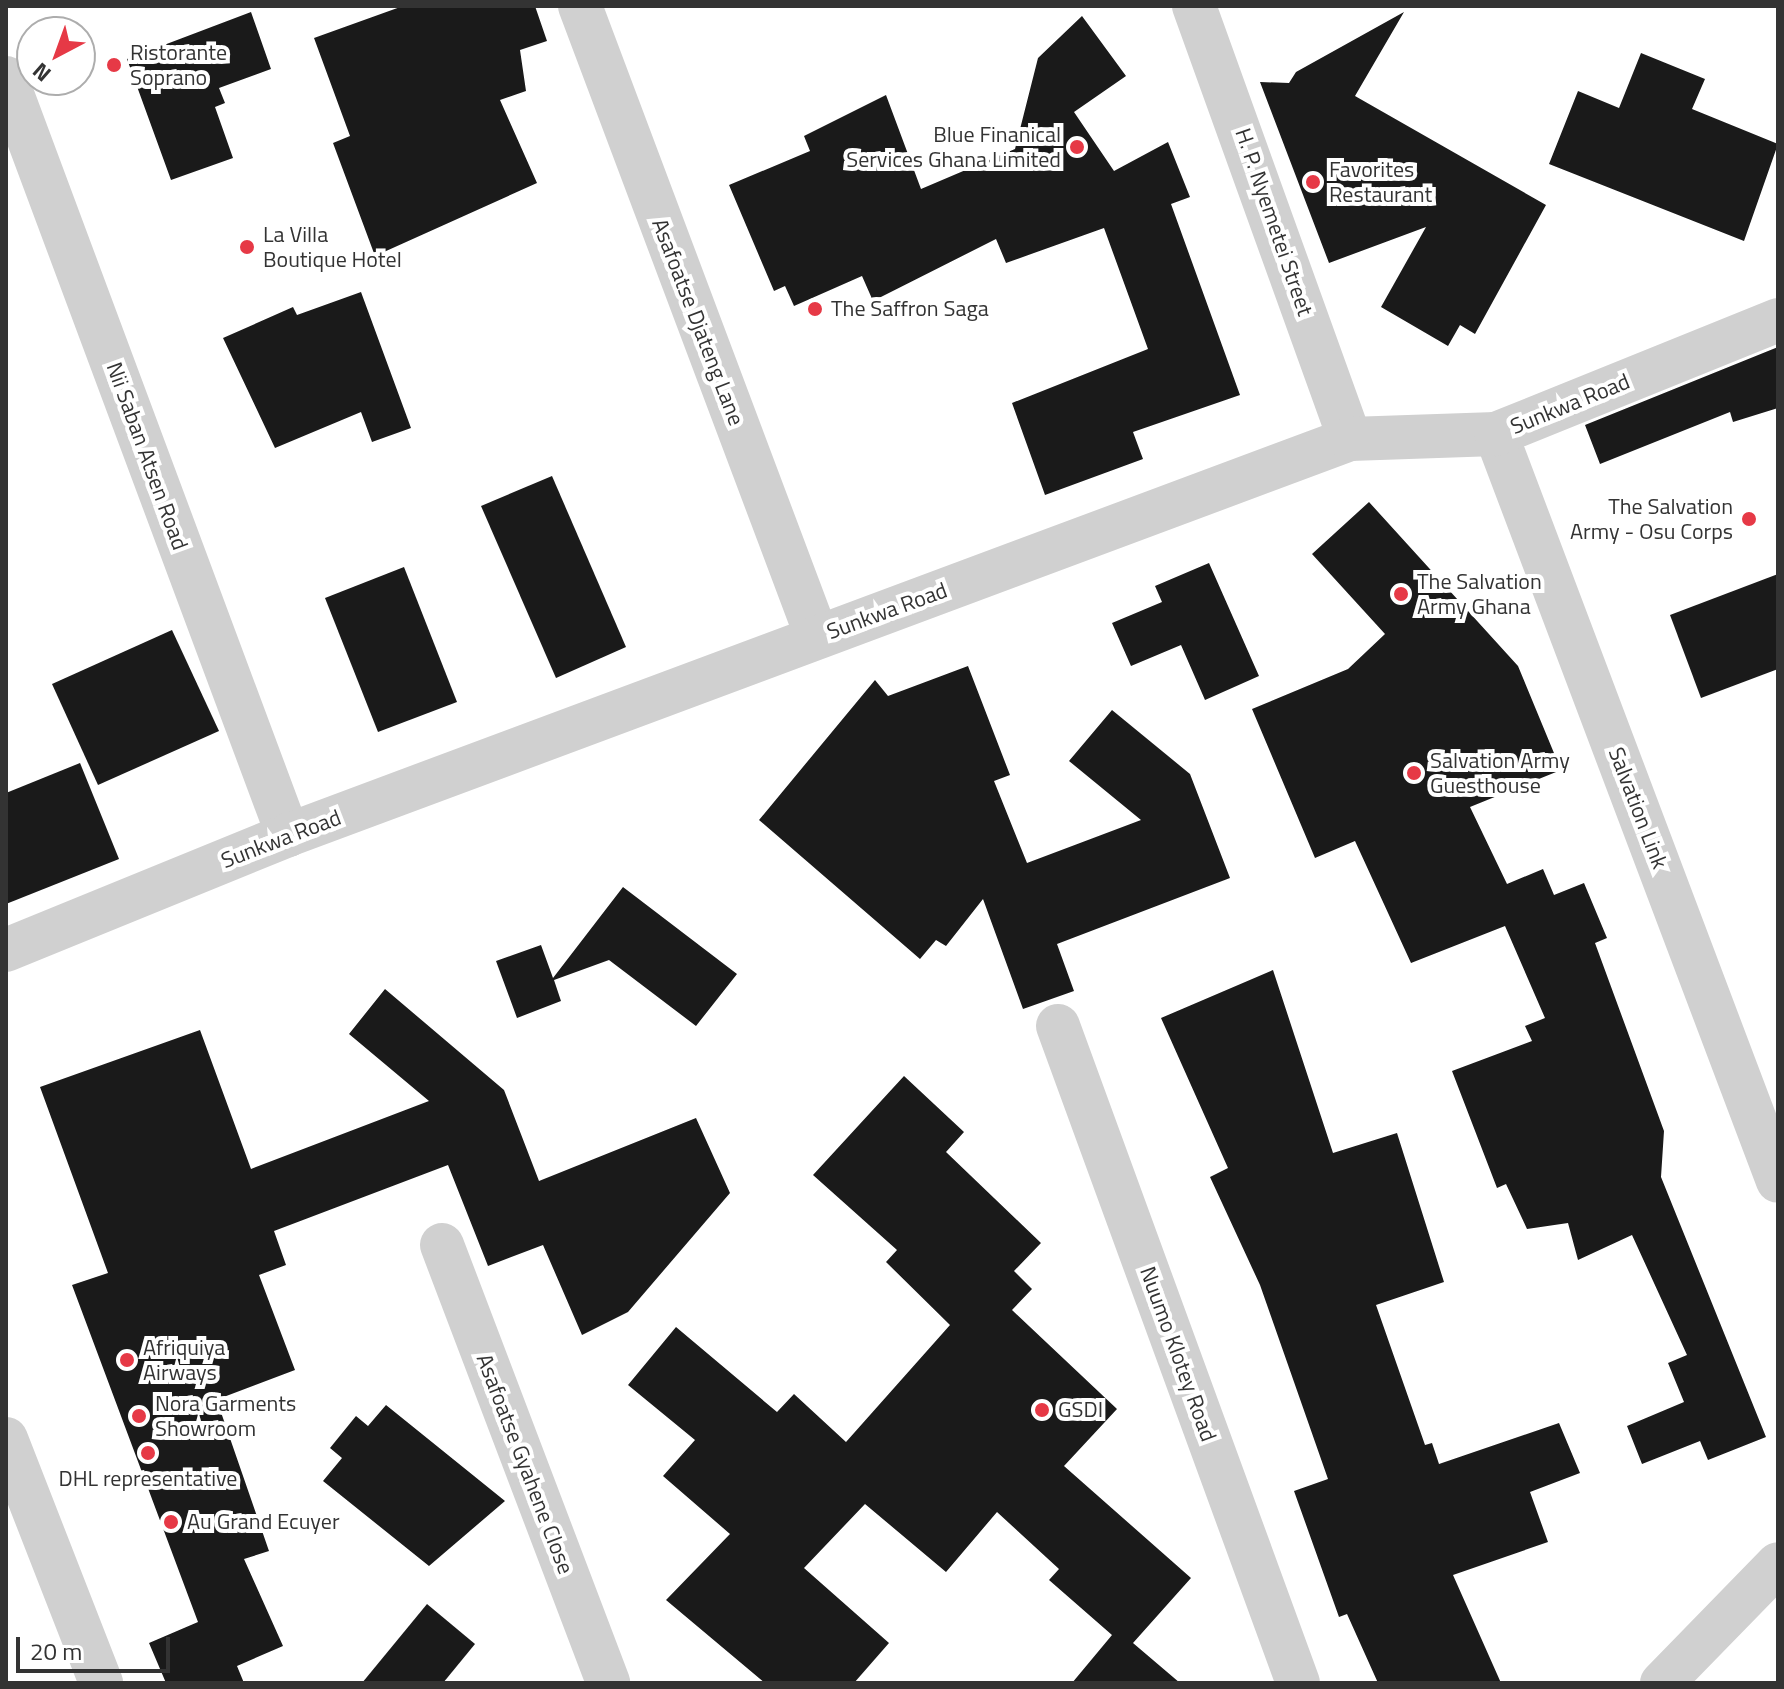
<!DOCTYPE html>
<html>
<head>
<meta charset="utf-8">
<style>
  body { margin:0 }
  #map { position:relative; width:1784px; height:1689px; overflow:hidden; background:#fff; font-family:"Titillium Web",sans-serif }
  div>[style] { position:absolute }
  .building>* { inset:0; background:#1a1a1a }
  .street>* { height:44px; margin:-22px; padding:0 22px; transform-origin:22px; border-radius:22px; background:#d0d0d0 }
  .dots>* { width:22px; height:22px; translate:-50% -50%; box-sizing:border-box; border:4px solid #fff; border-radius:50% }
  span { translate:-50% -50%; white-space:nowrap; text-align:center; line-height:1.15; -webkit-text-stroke:8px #fff; paint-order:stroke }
  .poi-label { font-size:22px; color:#333 }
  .left { translate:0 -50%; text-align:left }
  .right { translate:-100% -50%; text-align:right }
  .street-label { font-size:22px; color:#333 }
  .frame { position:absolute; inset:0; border:8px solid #333; pointer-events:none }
  .north { position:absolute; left:16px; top:16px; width:80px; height:80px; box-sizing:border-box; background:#fff; border:2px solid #adadad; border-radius:50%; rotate:221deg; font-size:22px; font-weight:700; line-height:32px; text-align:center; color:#333 }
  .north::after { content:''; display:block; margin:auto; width:28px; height:36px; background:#e63946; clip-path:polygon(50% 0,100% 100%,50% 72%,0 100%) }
  .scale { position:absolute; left:16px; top:1637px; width:154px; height:36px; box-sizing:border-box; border:4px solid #333; border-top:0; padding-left:10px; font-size:24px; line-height:28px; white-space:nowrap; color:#333; -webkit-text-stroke:6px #fff; paint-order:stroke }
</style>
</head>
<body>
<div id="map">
  <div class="building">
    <div style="clip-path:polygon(403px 6px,535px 6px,547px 41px,520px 50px,526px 91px,500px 100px,537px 183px,375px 256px,333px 143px,350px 136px,314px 38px)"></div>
    <div style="clip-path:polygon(251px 12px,271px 69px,219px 88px,225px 103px,215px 107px,233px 158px,171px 180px,127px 59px)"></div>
    <div style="clip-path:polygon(1404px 12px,1355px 96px,1546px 205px,1475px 334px,1460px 325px,1448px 346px,1381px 307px,1426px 227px,1329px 263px,1260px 82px,1289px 83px,1296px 72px)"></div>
    <div style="clip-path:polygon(1082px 16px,1126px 76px,1074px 112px,1114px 171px,1168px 142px,1190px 197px,1171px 204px,1240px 395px,1133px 432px,1143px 459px,1045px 495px,1012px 403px,1148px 349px,1104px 228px,1006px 263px,996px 239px,873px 301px,862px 276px,794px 306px,785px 286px,774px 291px,729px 185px,810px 151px,804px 136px,886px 95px,921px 189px,1015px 149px,1038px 58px)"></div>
    <div style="clip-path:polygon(1641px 53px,1705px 79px,1692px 109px,1778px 144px,1744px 241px,1549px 164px,1578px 91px,1619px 108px)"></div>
    <div style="clip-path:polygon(361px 292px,411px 428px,372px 442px,361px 412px,275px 448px,223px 338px,293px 307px,297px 315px)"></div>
    <div style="clip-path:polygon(1778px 347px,1778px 408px,1733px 422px,1730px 412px,1600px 464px,1585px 425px)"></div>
    <div style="clip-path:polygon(552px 476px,626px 647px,556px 678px,481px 506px)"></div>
    <div style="clip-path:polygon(1369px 502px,1518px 666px,1561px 770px,1470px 807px,1507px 884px,1543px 869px,1554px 895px,1584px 883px,1607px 938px,1595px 943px,1664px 1131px,1661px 1177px,1766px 1437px,1708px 1460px,1700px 1441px,1642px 1464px,1627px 1426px,1684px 1402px,1668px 1363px,1687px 1355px,1632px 1235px,1578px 1260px,1568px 1223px,1527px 1229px,1506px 1184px,1497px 1188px,1452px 1071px,1532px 1041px,1525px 1026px,1545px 1018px,1505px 926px,1411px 963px,1355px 841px,1315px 858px,1252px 709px,1348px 669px,1385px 634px,1312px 554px)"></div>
    <div style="clip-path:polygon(1209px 563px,1259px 676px,1205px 700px,1181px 645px,1131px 666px,1112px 623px,1162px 602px,1155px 586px)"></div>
    <div style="clip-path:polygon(404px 567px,457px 702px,378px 732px,325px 598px)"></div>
    <div style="clip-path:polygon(1778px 574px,1778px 669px,1701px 698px,1670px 615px)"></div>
    <div style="clip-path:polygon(172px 630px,219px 731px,98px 785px,52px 684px)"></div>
    <div style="clip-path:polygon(968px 666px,1010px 775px,994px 781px,1027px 863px,1141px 820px,1069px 761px,1112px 710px,1190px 774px,1230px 878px,1057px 944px,1074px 991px,1023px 1009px,983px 899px,946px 946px,936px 940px,920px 959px,759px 820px,875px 680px,888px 696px)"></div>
    <div style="clip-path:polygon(80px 763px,119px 859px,6px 904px,6px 793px)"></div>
    <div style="clip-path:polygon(623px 887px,737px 974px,696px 1026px,609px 960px,554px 980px,561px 1001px,517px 1018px,496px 961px,541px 945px,553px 978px)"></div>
    <div style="clip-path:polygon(1273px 970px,1333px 1153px,1397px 1133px,1444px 1282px,1376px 1305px,1425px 1445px,1432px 1443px,1439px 1464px,1559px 1423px,1580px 1473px,1530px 1492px,1548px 1542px,1453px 1575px,1501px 1683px,1378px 1683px,1347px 1614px,1339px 1617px,1294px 1491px,1328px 1479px,1260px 1285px,1210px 1177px,1228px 1168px,1161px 1018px)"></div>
    <div style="clip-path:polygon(385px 989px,504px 1090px,539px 1181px,696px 1118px,730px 1193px,628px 1312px,582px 1335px,543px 1245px,488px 1266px,448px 1165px,274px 1231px,286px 1265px,259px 1275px,295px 1370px,221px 1398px,214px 1392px,269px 1551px,244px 1559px,283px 1646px,237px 1666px,244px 1683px,166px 1683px,149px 1643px,198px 1622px,72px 1285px,108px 1273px,40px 1087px,200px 1030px,251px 1169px,429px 1101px,349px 1034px)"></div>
    <div style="clip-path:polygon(904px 1076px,964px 1132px,946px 1152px,1041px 1243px,1014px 1271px,1032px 1289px,1012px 1310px,1117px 1409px,1064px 1466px,1191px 1578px,1133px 1643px,1180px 1683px,1072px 1683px,1112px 1635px,1049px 1580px,1059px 1569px,997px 1512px,946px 1572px,865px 1504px,804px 1568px,889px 1643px,854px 1683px,765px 1683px,666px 1600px,730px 1534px,663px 1476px,695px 1440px,628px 1385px,676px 1327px,777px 1412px,794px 1394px,846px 1442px,950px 1325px,886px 1262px,897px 1250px,813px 1175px)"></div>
    <div style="clip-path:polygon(386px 1405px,505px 1501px,429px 1566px,323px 1481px,342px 1458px,330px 1448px,356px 1416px,368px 1426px)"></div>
    <div style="clip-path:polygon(427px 1604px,475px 1644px,443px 1683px,362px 1683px)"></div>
  </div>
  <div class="street">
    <div style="left:580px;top:6px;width:674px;rotate:69.41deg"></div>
    <div style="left:1194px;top:6px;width:460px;rotate:70.2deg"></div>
    <div style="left:6px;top:78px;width:808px;rotate:69.57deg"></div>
    <div style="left:1496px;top:434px;width:798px;rotate:69.32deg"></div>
    <div style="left:6px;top:950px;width:305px;rotate:-22.2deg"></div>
    <div style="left:288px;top:835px;width:1133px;rotate:-20.45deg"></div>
    <div style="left:1350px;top:439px;width:146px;rotate:-2deg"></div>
    <div style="left:1496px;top:434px;width:304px;rotate:-22deg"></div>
    <div style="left:1058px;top:1026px;width:699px;rotate:69.93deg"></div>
    <div style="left:442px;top:1245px;width:468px;rotate:69.2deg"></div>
    <div style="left:6px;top:1439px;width:262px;rotate:68.7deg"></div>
    <div style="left:1662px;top:1683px;width:166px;rotate:-45.7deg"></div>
  </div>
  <div class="dots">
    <div style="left:114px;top:65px;background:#e63946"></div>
    <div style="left:1077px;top:147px;background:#e63946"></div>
    <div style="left:1313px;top:182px;background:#e63946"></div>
    <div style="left:247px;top:247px;background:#e63946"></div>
    <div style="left:815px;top:309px;background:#e63946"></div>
    <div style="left:1749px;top:519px;background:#e63946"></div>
    <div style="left:1401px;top:594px;background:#e63946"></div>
    <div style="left:1414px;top:773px;background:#e63946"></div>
    <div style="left:127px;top:1360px;background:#e63946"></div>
    <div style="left:1042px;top:1410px;background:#e63946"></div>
    <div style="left:139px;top:1416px;background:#e63946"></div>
    <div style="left:148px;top:1453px;background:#e63946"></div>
    <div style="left:171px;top:1522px;background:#e63946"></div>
  </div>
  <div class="poi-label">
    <span class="left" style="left:130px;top:65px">Ristorante<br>Soprano</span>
    <span class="right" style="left:1061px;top:147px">Blue Finanical<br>Services Ghana Limited</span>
    <span class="left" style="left:1329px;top:182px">Favorites<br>Restaurant</span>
    <span class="left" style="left:263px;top:247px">La Villa<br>Boutique Hotel</span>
    <span class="left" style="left:831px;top:309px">The Saffron Saga</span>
    <span class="right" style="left:1733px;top:519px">The Salvation<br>Army - Osu Corps</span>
    <span class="left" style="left:1417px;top:594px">The Salvation<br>Army Ghana</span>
    <span class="left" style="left:1430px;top:773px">Salvation Army<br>Guesthouse</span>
    <span class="left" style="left:143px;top:1360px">Afriquiya<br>Airways</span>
    <span class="left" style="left:155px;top:1416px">Nora Garments<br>Showroom</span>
    <span class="left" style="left:1058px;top:1410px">GSDI</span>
    <span style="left:148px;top:1479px">DHL representative</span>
    <span class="left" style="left:187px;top:1522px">Au Grand Ecuyer</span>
  </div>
  <div class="street-label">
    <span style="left:1274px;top:222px;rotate:71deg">H. P. Nyemetei Street</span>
    <span style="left:698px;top:322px;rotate:69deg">Asafoatse Djateng Lane</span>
    <span style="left:1570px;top:404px;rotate:-22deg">Sunkwa Road</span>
    <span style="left:147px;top:456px;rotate:70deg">Nii Saban Atsen Road</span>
    <span style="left:887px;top:611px;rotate:-20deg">Sunkwa Road</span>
    <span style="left:1638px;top:808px;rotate:69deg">Salvation Link</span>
    <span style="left:281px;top:839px;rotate:-21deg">Sunkwa Road</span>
    <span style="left:1178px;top:1354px;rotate:70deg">Nuumo Klotey Road</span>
    <span style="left:525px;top:1464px;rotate:69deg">Asafoatse Gyahene Close</span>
  </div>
  <div class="frame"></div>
  <div class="north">N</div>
  <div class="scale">20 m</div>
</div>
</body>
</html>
